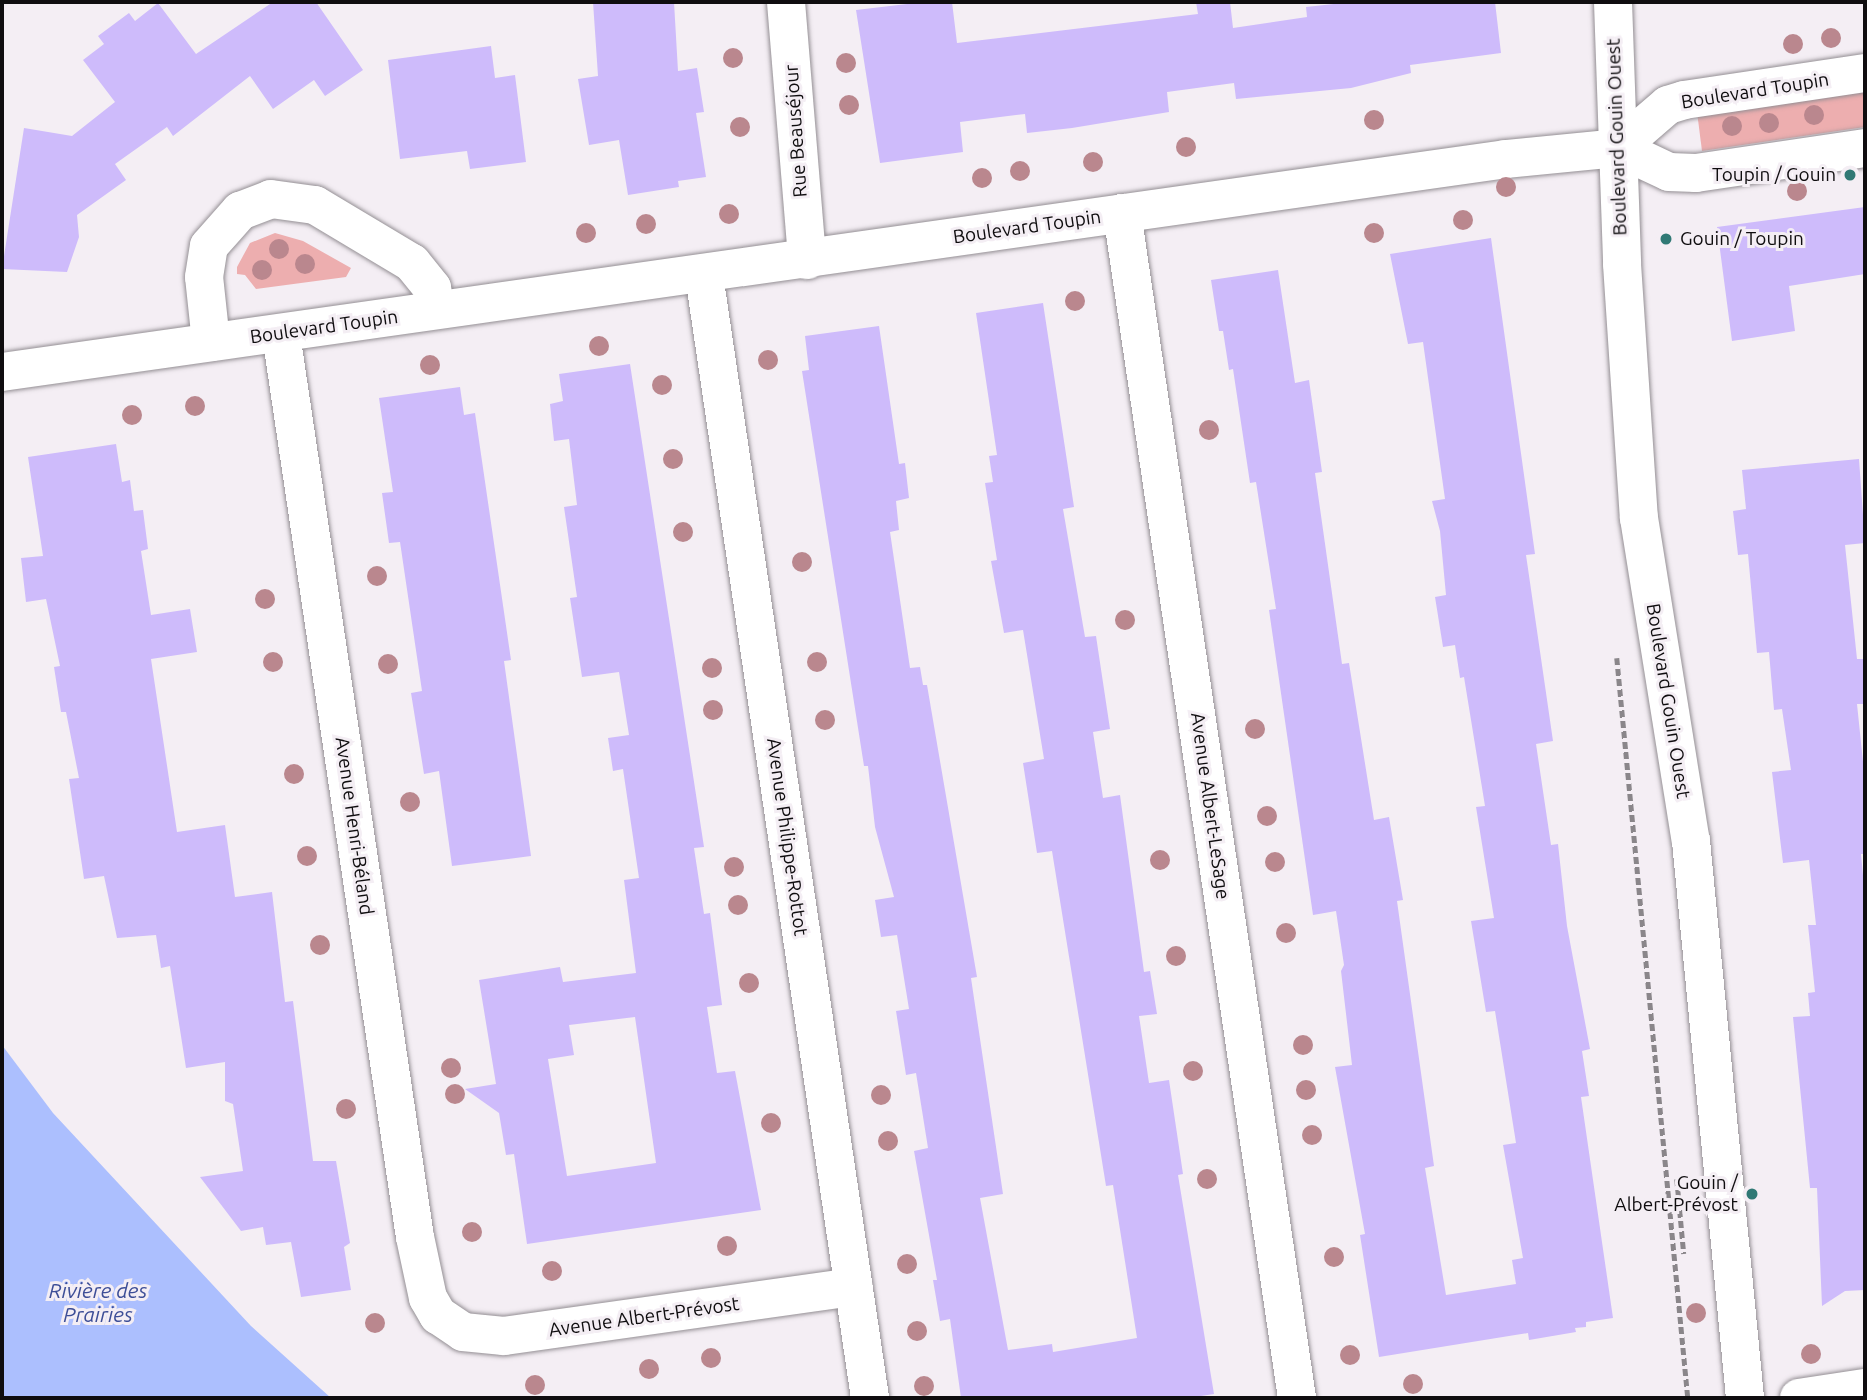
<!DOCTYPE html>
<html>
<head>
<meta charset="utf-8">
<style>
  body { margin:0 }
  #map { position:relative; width:1867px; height:1400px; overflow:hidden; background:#f4eef4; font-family:Ubuntu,sans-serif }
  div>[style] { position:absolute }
  .green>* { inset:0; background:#edaeaf }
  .water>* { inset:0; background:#acbffe }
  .building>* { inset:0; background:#cebbfb }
  .path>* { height:4.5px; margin-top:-2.25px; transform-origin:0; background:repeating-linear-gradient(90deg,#8a868a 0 7px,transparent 0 10.5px) }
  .roads { filter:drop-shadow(0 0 2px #948f94) drop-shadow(0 0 2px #948f94) }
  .minor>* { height:38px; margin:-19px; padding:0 19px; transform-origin:19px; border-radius:19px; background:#fff }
  .tertiary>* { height:38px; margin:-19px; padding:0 19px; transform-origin:19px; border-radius:19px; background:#fff }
  .trees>* { width:20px; height:20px; margin:-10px; border-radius:50%; background:#ba878e }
  .dots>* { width:19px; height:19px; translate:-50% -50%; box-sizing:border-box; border:4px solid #f4eef4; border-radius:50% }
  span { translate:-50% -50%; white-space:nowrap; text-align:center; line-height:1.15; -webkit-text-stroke:6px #f4eef4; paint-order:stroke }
  .street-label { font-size:19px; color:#0f0d0f }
  .poi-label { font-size:19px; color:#0f0d0f }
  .right { translate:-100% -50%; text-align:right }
  .left { translate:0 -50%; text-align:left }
  .water-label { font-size:21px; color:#3d4e97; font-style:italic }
  .frame { position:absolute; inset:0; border:4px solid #0f0d0f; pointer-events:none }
</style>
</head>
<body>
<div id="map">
  <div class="green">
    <div style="clip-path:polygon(1865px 89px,1865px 127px,1702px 151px,1697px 112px)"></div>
    <div style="clip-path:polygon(275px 233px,303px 241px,351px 268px,346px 277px,256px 289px,245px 275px,237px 274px,237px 267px,250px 243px)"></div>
  </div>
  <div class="water">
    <div style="clip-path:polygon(2px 1045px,53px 1113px,251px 1326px,331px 1398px,2px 1398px)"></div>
  </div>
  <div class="building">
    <div style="clip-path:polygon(273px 2px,316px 2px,363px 70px,325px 96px,314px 80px,273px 109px,250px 76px,173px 136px,167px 127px,115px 164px,126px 180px,77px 215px,79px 237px,67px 272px,2px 269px,24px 128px,72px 136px,115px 102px,83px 60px,104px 44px,98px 36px,129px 13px,135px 21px,158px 3px,196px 54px)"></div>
    <div style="clip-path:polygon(593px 2px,674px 2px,678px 71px,697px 68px,704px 112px,696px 113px,706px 177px,678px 181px,679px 187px,628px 195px,619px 140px,589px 145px,578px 79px,598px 76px)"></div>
    <div style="clip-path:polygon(924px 2px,952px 2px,957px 43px,1198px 14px,1196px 2px,1230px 2px,1233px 28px,1307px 17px,1306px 7px,1352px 2px,1495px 2px,1501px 53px,1410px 65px,1411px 73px,1351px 88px,1236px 99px,1234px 83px,1167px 92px,1169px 112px,1072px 128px,1027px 133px,1025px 114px,960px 122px,963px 152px,880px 163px,856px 10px)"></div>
    <div style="clip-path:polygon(491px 46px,495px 78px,515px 75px,526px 162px,470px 169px,467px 151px,400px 159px,388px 60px)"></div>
    <div style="clip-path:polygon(1865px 207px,1865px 274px,1789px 286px,1795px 331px,1732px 341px,1717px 227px)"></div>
    <div style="clip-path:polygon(1491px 238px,1535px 554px,1526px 555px,1553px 741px,1536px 744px,1551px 845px,1558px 844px,1567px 926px,1590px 1049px,1582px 1051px,1589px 1096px,1581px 1097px,1613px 1318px,1586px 1322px,1586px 1327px,1575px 1328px,1576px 1332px,1529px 1340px,1528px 1333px,1379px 1357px,1360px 1235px,1365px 1234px,1335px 1067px,1352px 1065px,1341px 971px,1344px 965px,1336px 911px,1313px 915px,1269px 610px,1276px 609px,1256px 482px,1250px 483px,1233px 369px,1229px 370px,1223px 331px,1219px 331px,1211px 280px,1278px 270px,1295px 383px,1309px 380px,1322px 472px,1315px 473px,1342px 664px,1349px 663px,1374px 820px,1389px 817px,1403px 900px,1397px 901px,1434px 1166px,1425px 1168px,1446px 1295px,1516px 1284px,1512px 1260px,1523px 1258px,1503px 1145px,1516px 1143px,1495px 1011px,1486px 1012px,1471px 921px,1494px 918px,1476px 807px,1485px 806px,1464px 677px,1460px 678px,1455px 645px,1443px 647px,1435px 597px,1446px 595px,1440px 531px,1432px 501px,1445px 499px,1423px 342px,1408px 344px,1390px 254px)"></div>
    <div style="clip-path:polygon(1043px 303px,1074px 507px,1063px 509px,1085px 637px,1096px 636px,1110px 729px,1093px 732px,1103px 798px,1120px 795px,1144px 972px,1150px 971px,1157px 1014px,1139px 1016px,1149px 1083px,1169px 1080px,1183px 1174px,1178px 1175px,1214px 1394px,1188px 1398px,961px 1398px,950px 1319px,940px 1321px,933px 1280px,937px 1280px,914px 1151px,928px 1148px,916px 1073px,906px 1075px,896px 1011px,909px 1009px,897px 935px,881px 937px,875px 900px,894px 897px,875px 827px,868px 766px,864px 766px,802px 371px,809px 370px,805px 336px,879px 326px,899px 464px,905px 463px,909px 498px,896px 501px,899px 530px,890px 532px,910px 668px,920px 667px,923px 685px,927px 685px,977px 977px,971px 978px,1003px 1194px,980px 1198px,1008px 1350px,1052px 1344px,1053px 1352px,1137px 1338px,1113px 1185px,1106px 1186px,1052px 851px,1037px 853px,1023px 763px,1044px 759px,1023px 630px,1004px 633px,991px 561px,997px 560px,985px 483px,993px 482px,989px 456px,997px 455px,976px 313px)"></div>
    <div style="clip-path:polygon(evenodd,630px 364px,704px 847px,694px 848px,704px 914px,710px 913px,722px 1005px,707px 1007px,717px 1073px,735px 1071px,761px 1210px,527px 1244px,514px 1154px,506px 1155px,499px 1113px,465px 1089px,496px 1084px,479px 980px,560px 967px,563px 982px,636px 973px,624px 880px,639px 878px,623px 769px,613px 771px,608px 738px,629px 735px,619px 672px,582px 677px,570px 598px,577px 597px,564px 507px,577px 505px,569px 439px,554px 441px,550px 404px,563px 401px,559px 374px,630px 364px,635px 1017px,656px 1163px,567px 1176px,548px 1059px,574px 1055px,569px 1025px,635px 1017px)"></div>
    <div style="clip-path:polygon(460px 387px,464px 415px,475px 413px,511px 660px,504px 661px,531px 856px,452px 866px,439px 771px,424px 774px,411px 693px,422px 691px,400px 542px,389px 543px,382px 493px,393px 492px,379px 398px)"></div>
    <div style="clip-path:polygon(116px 444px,122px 482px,130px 480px,134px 511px,143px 510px,148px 549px,141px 551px,151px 615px,190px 609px,197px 652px,151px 659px,177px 832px,225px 825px,235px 897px,272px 892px,285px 1002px,293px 1001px,313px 1161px,336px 1161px,350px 1243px,344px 1247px,351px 1290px,301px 1297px,291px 1242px,266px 1245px,263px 1227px,241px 1231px,200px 1177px,243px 1171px,233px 1104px,225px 1101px,225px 1062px,186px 1068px,170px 966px,161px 968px,156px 935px,117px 938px,104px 876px,84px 879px,69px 779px,79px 778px,66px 712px,61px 712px,54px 667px,60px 666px,46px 599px,26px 602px,21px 558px,43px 556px,28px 457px)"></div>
    <div style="clip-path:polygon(1859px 459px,1865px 543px,1845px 545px,1857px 659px,1865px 659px,1865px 704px,1857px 704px,1865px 781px,1865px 854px,1861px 854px,1865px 897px,1865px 1290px,1845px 1291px,1822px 1306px,1817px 1188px,1810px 1188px,1793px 1017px,1810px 1016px,1808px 993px,1815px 992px,1808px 925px,1816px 925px,1809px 860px,1783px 863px,1772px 772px,1791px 770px,1782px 709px,1774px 710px,1769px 652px,1757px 653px,1748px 554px,1738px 555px,1733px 511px,1746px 509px,1742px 470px)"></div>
  </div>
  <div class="path">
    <div style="left:1617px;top:658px;width:743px;rotate:84.52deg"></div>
    <div style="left:1677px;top:1179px;width:75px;rotate:84.7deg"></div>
  </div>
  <div class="roads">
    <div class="minor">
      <div style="left:786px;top:2px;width:259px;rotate:85.3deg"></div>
      <div style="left:1122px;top:213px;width:1198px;rotate:81.6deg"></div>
      <div style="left:704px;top:275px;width:1135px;rotate:81.59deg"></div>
      <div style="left:281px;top:334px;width:913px;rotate:81.56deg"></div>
      <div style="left:415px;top:1237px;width:62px;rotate:78deg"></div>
      <div style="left:428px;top:1298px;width:20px;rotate:60deg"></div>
      <div style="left:438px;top:1315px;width:30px;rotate:34deg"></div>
      <div style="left:463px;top:1332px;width:41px;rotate:5.6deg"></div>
      <div style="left:504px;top:1336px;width:353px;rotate:-8deg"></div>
      <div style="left:211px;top:342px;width:65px;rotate:-96.1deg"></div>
      <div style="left:204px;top:277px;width:31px;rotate:-81deg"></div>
      <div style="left:209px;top:246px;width:47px;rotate:-48.5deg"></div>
      <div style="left:240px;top:211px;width:33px;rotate:-21deg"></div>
      <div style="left:271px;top:199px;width:44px;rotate:7.8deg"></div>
      <div style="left:315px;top:205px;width:113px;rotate:30.9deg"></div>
      <div style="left:412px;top:263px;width:32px;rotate:51deg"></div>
      <div style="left:432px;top:288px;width:22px;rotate:80deg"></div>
      <div style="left:2px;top:372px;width:1519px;rotate:-8.06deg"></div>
      <div style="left:1506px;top:159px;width:113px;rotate:-5.6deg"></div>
      <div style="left:1799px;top:1398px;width:67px;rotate:-8.6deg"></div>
    </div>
    <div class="tertiary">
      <div style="left:1613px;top:2px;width:262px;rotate:88deg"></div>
      <div style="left:1622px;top:264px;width:255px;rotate:86.2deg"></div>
      <div style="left:1639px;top:518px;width:327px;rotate:80.9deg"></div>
      <div style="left:1691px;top:841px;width:560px;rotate:84.46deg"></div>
      <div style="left:1618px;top:148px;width:66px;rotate:-40.7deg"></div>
      <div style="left:1668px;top:105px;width:17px;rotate:-17deg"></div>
      <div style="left:1684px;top:100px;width:183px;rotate:-8.5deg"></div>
      <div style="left:1618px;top:148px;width:56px;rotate:25.2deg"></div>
      <div style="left:1669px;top:172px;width:27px;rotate:2deg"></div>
      <div style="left:1696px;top:173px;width:171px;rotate:-8.4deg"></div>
    </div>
  </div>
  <div class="trees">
    <div style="left:1831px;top:38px"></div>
    <div style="left:1793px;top:44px"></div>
    <div style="left:733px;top:58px"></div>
    <div style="left:846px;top:63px"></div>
    <div style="left:849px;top:105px"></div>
    <div style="left:1814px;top:115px"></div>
    <div style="left:1374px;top:120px"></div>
    <div style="left:1769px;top:123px"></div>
    <div style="left:1732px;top:126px"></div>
    <div style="left:740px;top:127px"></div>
    <div style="left:1186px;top:147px"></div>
    <div style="left:1093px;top:162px"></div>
    <div style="left:1020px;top:171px"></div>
    <div style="left:982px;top:178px"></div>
    <div style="left:1506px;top:187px"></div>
    <div style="left:1797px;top:191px"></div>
    <div style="left:729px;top:214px"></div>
    <div style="left:1463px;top:220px"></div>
    <div style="left:646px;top:224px"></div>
    <div style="left:586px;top:233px"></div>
    <div style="left:1374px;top:233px"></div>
    <div style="left:279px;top:249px"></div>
    <div style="left:305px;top:264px"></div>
    <div style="left:262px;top:270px"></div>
    <div style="left:1075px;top:301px"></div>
    <div style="left:599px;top:346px"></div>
    <div style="left:768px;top:360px"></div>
    <div style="left:430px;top:365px"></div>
    <div style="left:662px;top:385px"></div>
    <div style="left:195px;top:406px"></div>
    <div style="left:132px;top:415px"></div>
    <div style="left:1209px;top:430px"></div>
    <div style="left:673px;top:459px"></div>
    <div style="left:683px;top:532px"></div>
    <div style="left:802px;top:562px"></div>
    <div style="left:377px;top:576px"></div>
    <div style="left:265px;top:599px"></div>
    <div style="left:1125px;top:620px"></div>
    <div style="left:273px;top:662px"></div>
    <div style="left:817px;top:662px"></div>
    <div style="left:388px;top:664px"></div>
    <div style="left:712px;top:668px"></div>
    <div style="left:713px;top:710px"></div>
    <div style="left:825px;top:720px"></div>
    <div style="left:1255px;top:729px"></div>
    <div style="left:294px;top:774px"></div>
    <div style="left:410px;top:802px"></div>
    <div style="left:1267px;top:816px"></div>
    <div style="left:307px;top:856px"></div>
    <div style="left:1160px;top:860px"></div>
    <div style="left:1275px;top:862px"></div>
    <div style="left:734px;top:867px"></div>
    <div style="left:738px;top:905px"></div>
    <div style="left:1286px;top:933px"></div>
    <div style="left:320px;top:945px"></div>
    <div style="left:1176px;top:956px"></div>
    <div style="left:749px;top:983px"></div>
    <div style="left:1303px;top:1045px"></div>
    <div style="left:451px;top:1068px"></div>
    <div style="left:1193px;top:1071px"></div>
    <div style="left:1306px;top:1090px"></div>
    <div style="left:455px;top:1094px"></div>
    <div style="left:881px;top:1095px"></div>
    <div style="left:346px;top:1109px"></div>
    <div style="left:771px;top:1123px"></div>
    <div style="left:1312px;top:1135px"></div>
    <div style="left:888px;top:1141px"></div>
    <div style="left:1207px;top:1179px"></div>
    <div style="left:472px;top:1232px"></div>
    <div style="left:727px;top:1246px"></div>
    <div style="left:1334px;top:1257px"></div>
    <div style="left:907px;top:1264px"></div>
    <div style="left:552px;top:1271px"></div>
    <div style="left:1696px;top:1313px"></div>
    <div style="left:375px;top:1323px"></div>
    <div style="left:917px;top:1331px"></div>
    <div style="left:1811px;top:1354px"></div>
    <div style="left:1350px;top:1355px"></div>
    <div style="left:711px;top:1358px"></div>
    <div style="left:649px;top:1369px"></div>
    <div style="left:1413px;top:1384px"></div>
    <div style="left:535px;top:1385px"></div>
    <div style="left:924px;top:1386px"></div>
  </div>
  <div class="dots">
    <div style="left:1850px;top:175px;background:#307975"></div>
    <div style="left:1666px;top:239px;background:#307975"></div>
    <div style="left:1752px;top:1194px;background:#307975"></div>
  </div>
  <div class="street-label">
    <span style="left:1755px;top:91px;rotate:-9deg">Boulevard Toupin</span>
    <span style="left:796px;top:131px;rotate:-94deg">Rue Beauséjour</span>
    <span style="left:1617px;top:137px;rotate:-92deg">Boulevard Gouin Ouest</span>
    <span style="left:1027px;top:227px;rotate:-8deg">Boulevard Toupin</span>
    <span style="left:324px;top:327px;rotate:-8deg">Boulevard Toupin</span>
    <span style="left:1668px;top:701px;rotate:81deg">Boulevard Gouin Ouest</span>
    <span style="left:1210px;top:806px;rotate:82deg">Avenue Albert-LeSage</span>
    <span style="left:354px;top:826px;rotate:82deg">Avenue Henri-Béland</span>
    <span style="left:787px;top:837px;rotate:82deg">Avenue Philippe-Rottot</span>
    <span style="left:644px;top:1317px;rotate:-8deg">Avenue Albert-Prévost</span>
  </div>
  <div class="poi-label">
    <span class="right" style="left:1836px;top:175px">Toupin / Gouin</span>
    <span class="left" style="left:1680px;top:239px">Gouin / Toupin</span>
    <span class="right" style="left:1738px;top:1194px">Gouin /<br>Albert-Prévost</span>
  </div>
  <div class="water-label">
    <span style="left:98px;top:1302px">Rivière des<br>Prairies</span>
  </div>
  <div class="frame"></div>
</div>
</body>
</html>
